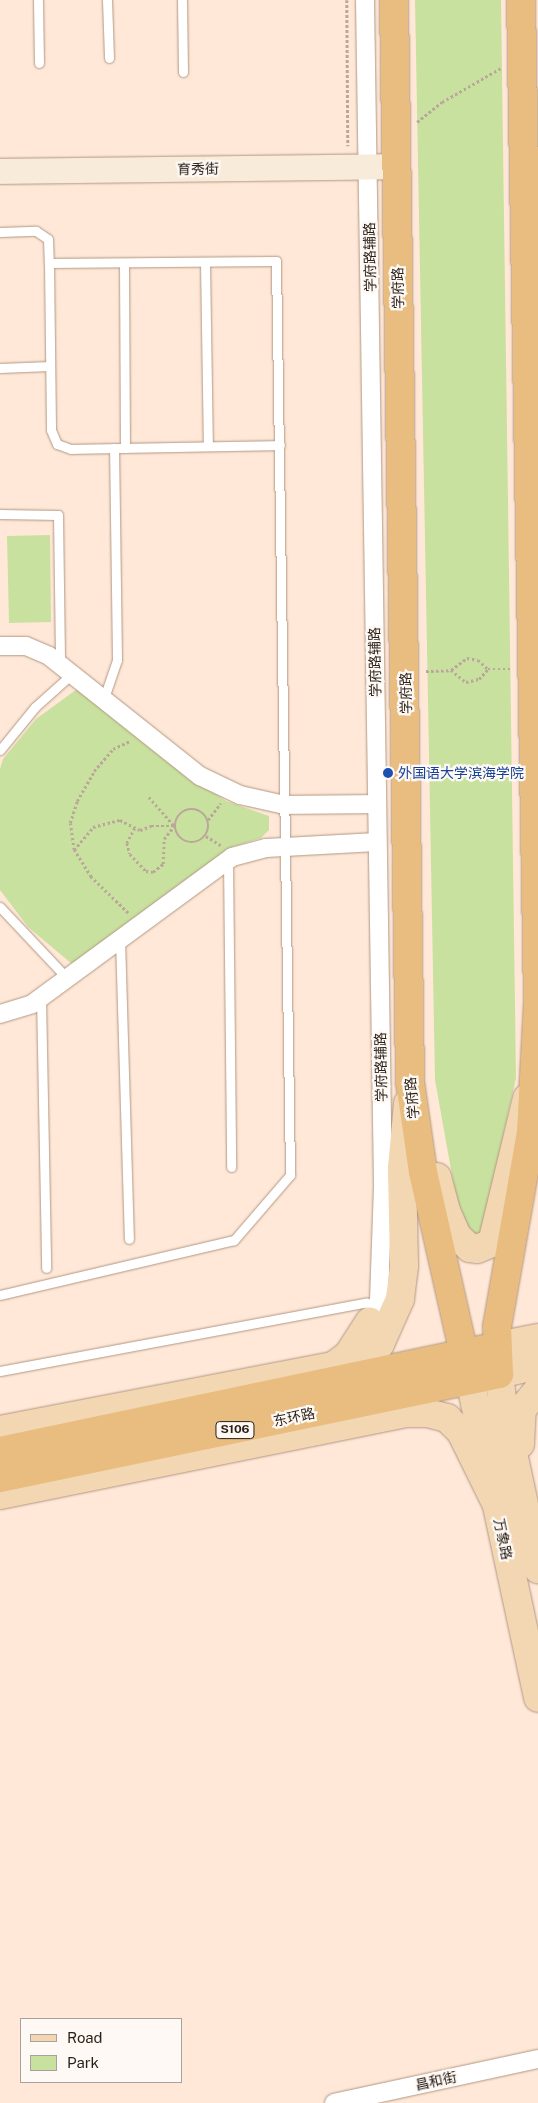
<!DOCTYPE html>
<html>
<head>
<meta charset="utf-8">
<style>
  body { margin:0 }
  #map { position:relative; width:538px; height:2103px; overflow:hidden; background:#ffe8d7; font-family:"Public Sans","Noto Sans SC",sans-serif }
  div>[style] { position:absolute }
  .green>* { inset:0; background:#c9e19e }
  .path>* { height:2.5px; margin-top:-1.25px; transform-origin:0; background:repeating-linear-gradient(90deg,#baa79a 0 2.5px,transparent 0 5px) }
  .path>.ring { margin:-1.25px; padding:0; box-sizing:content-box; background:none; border:2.5px solid #baa79a; border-radius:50% }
  .roads { filter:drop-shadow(0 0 1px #b29784) drop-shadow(0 0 1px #b29784) }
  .lane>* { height:9px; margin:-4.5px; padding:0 4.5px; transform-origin:4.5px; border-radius:4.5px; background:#fff }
  .street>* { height:18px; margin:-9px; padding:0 9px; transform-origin:9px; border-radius:9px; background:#fff }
  .secondary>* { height:25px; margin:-12.5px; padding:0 12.5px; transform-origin:12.5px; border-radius:12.5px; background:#f8ebd9 }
  .primary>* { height:28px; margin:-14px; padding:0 14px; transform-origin:14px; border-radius:14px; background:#f2d7b2 }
  .highway>* { height:28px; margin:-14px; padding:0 14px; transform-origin:14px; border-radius:14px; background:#e9bc7f }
  .dots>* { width:14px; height:14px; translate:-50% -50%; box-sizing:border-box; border:2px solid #fef9f4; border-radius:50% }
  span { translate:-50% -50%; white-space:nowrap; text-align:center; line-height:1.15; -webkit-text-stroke:4.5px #fef9f4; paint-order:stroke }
  .shield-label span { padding:1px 4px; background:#fef9f4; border:1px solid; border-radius:4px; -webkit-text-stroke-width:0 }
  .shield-label { font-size:12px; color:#291f18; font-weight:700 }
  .street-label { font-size:14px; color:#291f18 }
  .transit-label { font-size:14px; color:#164399 }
  .left { translate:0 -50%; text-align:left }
  .legend { position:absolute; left:20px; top:2018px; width:162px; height:65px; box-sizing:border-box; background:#fef9f4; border:1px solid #a9a29c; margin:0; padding:6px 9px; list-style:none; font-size:15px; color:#291f18 }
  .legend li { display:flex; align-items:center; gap:10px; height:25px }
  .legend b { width:25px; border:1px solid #a9a29c }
</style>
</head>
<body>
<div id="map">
  <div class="green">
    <div style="clip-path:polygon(415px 0,501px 0,516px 1078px,480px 1240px,462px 1231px,435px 1080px)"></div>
    <div style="clip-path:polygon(50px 535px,51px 622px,9px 623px,7px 536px)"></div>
    <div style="clip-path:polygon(80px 687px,147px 746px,194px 779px,226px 801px,269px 816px,269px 830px,261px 838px,232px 847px,72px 964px,28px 927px,0 890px,0 769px,3px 759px,36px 719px)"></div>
  </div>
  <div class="path">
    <div style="left:347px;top:0;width:146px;rotate:89.6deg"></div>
    <div style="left:417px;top:122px;width:32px;rotate:-39deg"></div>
    <div style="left:442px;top:102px;width:68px;rotate:-30deg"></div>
    <div style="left:451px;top:670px;width:20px;rotate:-37deg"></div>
    <div style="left:467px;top:658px;width:11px;rotate:10deg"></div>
    <div style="left:478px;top:660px;width:13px;rotate:42deg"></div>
    <div style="left:426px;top:671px;width:25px;rotate:-2deg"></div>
    <div style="left:451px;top:670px;width:19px;rotate:39deg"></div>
    <div style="left:466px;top:682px;width:13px;rotate:-13deg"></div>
    <div style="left:479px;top:679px;width:13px;rotate:-48deg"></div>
    <div style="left:488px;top:669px;width:23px"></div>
    <div style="left:149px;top:797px;width:38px;rotate:49deg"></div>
    <div class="ring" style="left:175px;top:809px;width:31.5px;height:31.5px"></div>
    <div style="left:208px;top:820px;width:21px;rotate:-53deg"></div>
    <div style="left:135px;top:828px;width:17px;rotate:118deg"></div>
    <div style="left:127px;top:843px;width:11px;rotate:75deg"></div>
    <div style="left:130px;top:854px;width:23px;rotate:47deg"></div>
    <div style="left:146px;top:871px;width:7px;rotate:8deg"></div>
    <div style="left:153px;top:872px;width:13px;rotate:-39deg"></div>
    <div style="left:163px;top:864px;width:25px;rotate:-88deg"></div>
    <div style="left:164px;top:839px;width:16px;rotate:-52deg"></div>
    <div style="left:206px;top:836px;width:19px;rotate:32deg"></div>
    <div style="left:74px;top:850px;width:30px;rotate:-50deg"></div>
    <div style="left:93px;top:827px;width:28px;rotate:-15deg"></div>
    <div style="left:120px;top:820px;width:22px;rotate:27deg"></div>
    <div style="left:140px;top:830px;width:12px;rotate:-20deg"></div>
    <div style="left:151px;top:826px;width:23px"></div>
    <div style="left:128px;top:913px;width:52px;rotate:-135.8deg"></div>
    <div style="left:91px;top:877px;width:32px;rotate:-122deg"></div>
    <div style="left:74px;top:850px;width:27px;rotate:-98deg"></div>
    <div style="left:70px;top:823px;width:23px;rotate:-72deg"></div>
    <div style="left:77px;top:801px;width:34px;rotate:-60deg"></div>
    <div style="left:94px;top:771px;width:29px;rotate:-49deg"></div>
    <div style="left:113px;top:749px;width:19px;rotate:-25deg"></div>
  </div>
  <div class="roads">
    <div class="lane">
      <div style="left:38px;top:0;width:63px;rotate:89.1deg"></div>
      <div style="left:107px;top:0;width:58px;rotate:88deg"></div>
      <div style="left:182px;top:0;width:72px;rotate:89.2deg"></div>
      <div style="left:0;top:232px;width:36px;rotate:-2deg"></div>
      <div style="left:36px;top:231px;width:14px;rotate:34deg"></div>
      <div style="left:48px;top:239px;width:24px;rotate:88deg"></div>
      <div style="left:49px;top:263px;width:227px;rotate:-0.5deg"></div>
      <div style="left:276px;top:261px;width:914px;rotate:89.12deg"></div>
      <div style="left:290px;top:1175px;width:86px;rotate:130.7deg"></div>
      <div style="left:234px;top:1240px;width:240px;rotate:166.8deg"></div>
      <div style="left:205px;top:262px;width:184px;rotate:89.1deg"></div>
      <div style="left:49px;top:263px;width:167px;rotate:89.3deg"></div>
      <div style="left:51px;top:430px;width:15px;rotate:67deg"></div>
      <div style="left:57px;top:444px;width:15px;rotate:20deg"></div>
      <div style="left:71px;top:449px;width:209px;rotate:-1.1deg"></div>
      <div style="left:124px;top:263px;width:185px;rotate:89.7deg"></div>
      <div style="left:0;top:368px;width:50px;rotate:-2.3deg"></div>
      <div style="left:0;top:514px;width:58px;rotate:1deg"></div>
      <div style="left:58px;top:515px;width:148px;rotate:89.2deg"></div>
      <div style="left:104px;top:698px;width:40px;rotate:-71.1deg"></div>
      <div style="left:117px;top:660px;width:212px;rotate:-90.8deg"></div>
      <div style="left:0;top:750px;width:55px;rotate:-50.9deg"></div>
      <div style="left:35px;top:707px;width:51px;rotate:-41.8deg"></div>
      <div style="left:228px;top:860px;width:307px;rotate:89.4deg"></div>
      <div style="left:0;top:907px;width:98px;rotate:46.7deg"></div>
      <div style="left:120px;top:939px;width:300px;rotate:88.3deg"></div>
      <div style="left:41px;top:997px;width:271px;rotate:88.9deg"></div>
      <div style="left:0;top:1371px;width:373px;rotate:-10.6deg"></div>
    </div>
    <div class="street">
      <div style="left:365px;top:0;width:1186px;rotate:89.13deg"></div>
      <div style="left:383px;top:1186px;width:114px;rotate:92deg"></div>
      <div style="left:379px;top:1300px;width:23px;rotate:113deg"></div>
      <div style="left:0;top:646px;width:26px"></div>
      <div style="left:26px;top:646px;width:25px;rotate:23deg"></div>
      <div style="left:49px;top:656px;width:193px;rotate:38.5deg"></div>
      <div style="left:200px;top:776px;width:44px;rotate:25.4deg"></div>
      <div style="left:240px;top:795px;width:46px;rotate:12.5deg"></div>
      <div style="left:285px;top:805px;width:91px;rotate:-0.6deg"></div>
      <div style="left:0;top:1014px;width:34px;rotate:-17deg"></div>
      <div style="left:32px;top:1004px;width:248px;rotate:-36.3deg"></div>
      <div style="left:232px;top:857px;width:35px;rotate:-15deg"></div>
      <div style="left:266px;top:848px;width:111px;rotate:-3.1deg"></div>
      <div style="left:334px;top:2103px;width:209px;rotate:-12.2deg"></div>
    </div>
    <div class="secondary">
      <div style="left:0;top:171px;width:397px;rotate:-0.7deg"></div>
    </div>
    <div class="primary">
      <div style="left:437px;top:1177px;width:35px;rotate:75deg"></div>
      <div style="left:446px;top:1211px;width:27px;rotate:66deg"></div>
      <div style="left:457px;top:1236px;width:18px;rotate:43deg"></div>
      <div style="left:470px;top:1248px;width:7px;rotate:8deg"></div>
      <div style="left:477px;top:1249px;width:16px;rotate:-22deg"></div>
      <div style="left:492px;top:1243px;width:149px;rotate:-76.4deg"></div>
      <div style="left:497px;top:1346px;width:42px;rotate:-11deg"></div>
      <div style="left:538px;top:1365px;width:40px;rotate:167deg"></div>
      <div style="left:499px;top:1374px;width:33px;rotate:83deg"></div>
      <div style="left:503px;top:1407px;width:166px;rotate:77.8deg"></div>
      <div style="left:346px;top:1379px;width:29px;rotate:-41deg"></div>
      <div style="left:368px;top:1360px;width:20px;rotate:-53deg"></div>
      <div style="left:380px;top:1344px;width:49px;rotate:-66deg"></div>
      <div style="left:400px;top:1299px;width:34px;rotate:-83deg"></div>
      <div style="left:404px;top:1265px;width:97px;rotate:-91.2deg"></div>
      <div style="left:402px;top:1168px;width:65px;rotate:-84.7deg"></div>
      <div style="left:470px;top:1380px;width:325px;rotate:77.9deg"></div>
      <div style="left:0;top:1430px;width:339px;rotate:-10.9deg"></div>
      <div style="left:333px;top:1366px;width:19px;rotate:-36deg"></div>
      <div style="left:348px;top:1355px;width:40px;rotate:-57.1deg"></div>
      <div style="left:520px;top:1444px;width:35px;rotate:-87deg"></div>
      <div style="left:522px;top:1409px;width:25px;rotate:-50deg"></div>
      <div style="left:0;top:1495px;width:413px;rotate:-11.4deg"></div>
      <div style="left:405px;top:1413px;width:22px"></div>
      <div style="left:427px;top:1413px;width:21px;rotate:14deg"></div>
      <div style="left:447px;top:1418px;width:20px;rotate:45deg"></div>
      <div style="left:461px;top:1432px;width:77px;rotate:63.8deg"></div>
    </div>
    <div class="highway">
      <div style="left:394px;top:0;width:1082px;rotate:89.15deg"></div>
      <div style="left:410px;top:1082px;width:91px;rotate:81.8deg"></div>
      <div style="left:423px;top:1172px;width:213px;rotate:77.3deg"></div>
      <div style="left:0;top:1451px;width:494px;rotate:-11.9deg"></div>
      <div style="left:0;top:1478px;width:510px;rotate:-11.77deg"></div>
      <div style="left:499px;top:1374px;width:47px;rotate:-92.4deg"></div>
      <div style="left:497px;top:1327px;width:198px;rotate:-80.1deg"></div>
      <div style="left:531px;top:1132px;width:130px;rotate:-86.9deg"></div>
      <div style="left:538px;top:1002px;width:1002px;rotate:-90.97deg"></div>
    </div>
  </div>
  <div class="dots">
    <div style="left:388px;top:773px;background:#1a4fb4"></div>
  </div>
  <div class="shield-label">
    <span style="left:235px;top:1430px">S106</span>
  </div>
  <div class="street-label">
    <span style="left:198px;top:169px;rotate:-1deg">育秀街</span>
    <span style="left:370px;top:257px;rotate:-91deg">学府路辅路</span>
    <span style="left:398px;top:288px;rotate:-91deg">学府路</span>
    <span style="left:375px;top:662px;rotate:-91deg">学府路辅路</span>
    <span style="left:406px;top:693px;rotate:-91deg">学府路</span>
    <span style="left:381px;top:1067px;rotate:-91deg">学府路辅路</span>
    <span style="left:412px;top:1098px;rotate:-95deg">学府路</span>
    <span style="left:294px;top:1417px;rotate:-12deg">东环路</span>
    <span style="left:503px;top:1539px;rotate:78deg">万象路</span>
    <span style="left:436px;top:2081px;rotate:-12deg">昌和街</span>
  </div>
  <div class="transit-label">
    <span class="left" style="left:398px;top:773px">外国语大学滨海学院</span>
  </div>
  <ul class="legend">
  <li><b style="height:6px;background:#f2d7b2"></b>Road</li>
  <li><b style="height:14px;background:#c9e19e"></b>Park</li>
  </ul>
</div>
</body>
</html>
